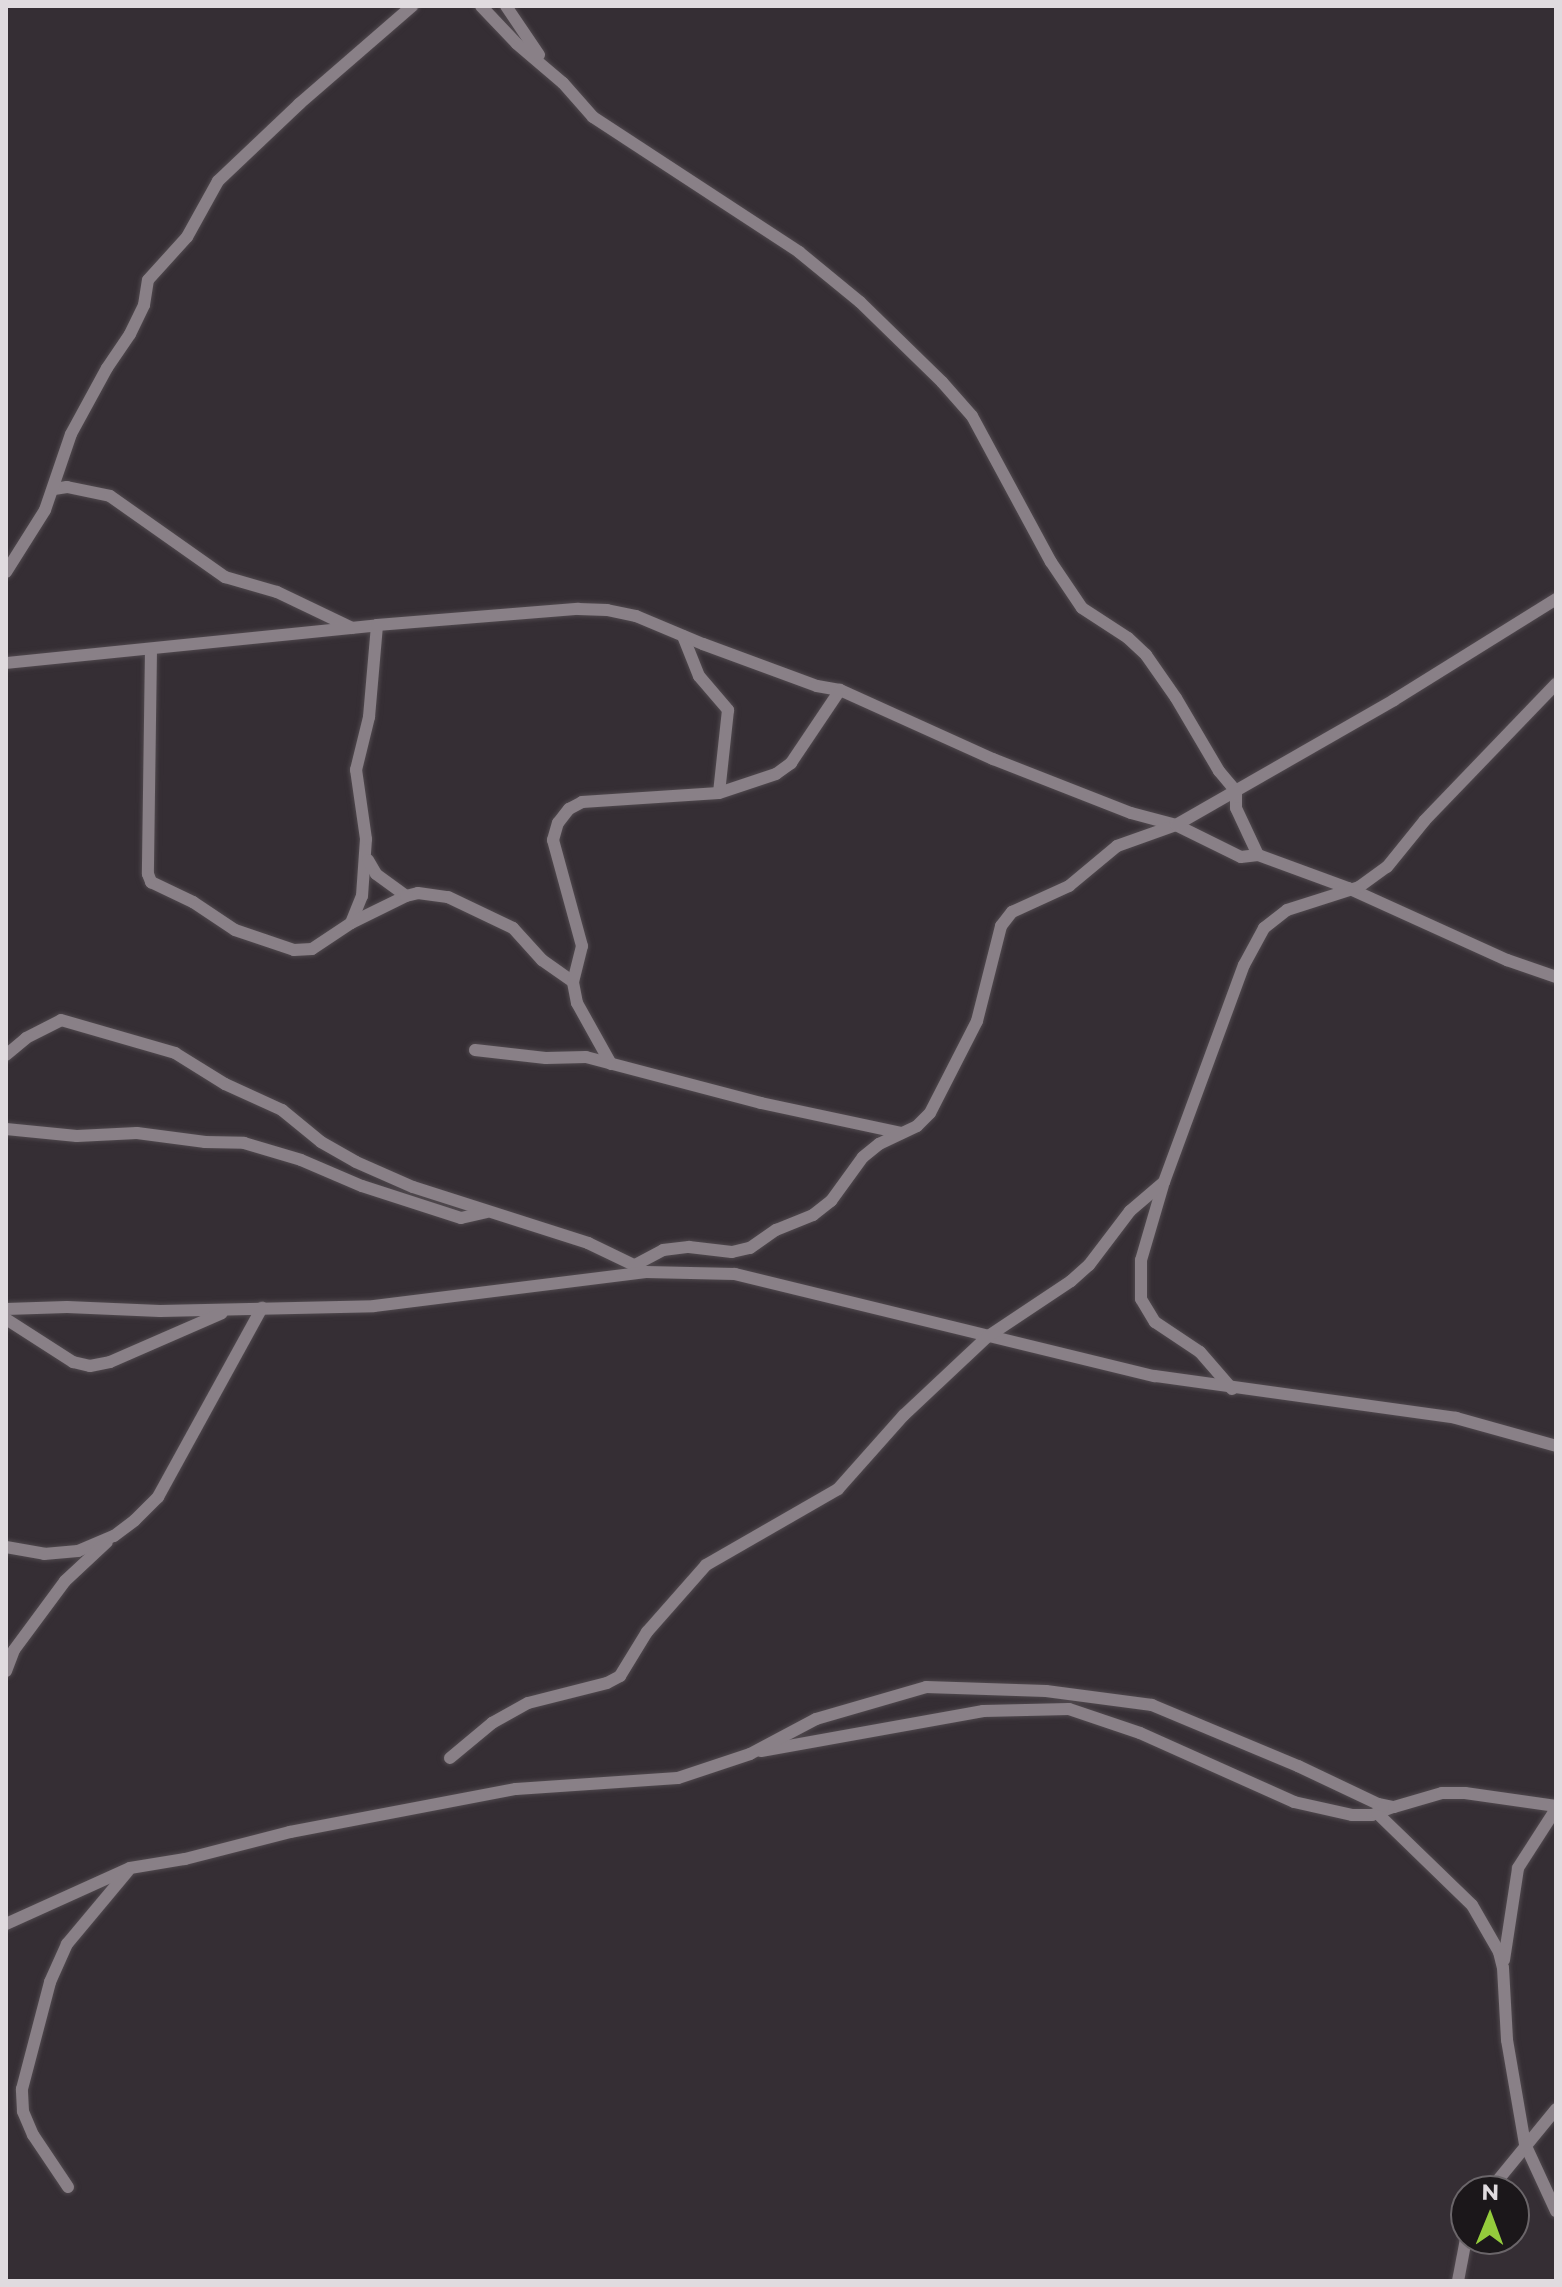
<!DOCTYPE html>
<html>
<head>
<meta charset="utf-8">
<style>
  body { margin:0 }
  #map { position:relative; width:1562px; height:2287px; overflow:hidden; background:#352e34; font-family:Montserrat,sans-serif }
  div>[style] { position:absolute }
  .roads { filter:drop-shadow(0 0 2px #50494e) drop-shadow(0 0 2px #50494e) }
  .street>* { height:12px; margin:-6px; padding:0 6px; transform-origin:6px; border-radius:6px; background:#898087 }
  span { translate:-50% -50%; white-space:nowrap; text-align:center; line-height:1.15; -webkit-text-stroke:8px #1b171a; paint-order:stroke }
  .frame { position:absolute; inset:0; border:8px solid #e0dbdf; pointer-events:none }
  .north { position:absolute; left:1450px; top:2175px; width:80px; height:80px; box-sizing:border-box; background:#1b171a; border:2px solid #6a6569; border-radius:50%; rotate:1deg; font-size:22px; font-weight:700; line-height:32px; text-align:center; color:#e0dbdf }
  .north::after { content:''; display:block; margin:auto; width:28px; height:36px; background:#94cc3c; clip-path:polygon(50% 0,100% 100%,50% 72%,0 100%) }
</style>
</head>
<body>
<div id="map">
  <div class="roads">
    <div class="street">
      <div style="left:481px;top:6px;width:52px;rotate:46.5deg"></div>
      <div style="left:517px;top:44px;width:60px;rotate:40.3deg"></div>
      <div style="left:563px;top:83px;width:45px;rotate:48.6deg"></div>
      <div style="left:593px;top:117px;width:246px;rotate:33.2deg"></div>
      <div style="left:799px;top:252px;width:79px;rotate:39.3deg"></div>
      <div style="left:860px;top:302px;width:115px;rotate:44.3deg"></div>
      <div style="left:942px;top:382px;width:45px;rotate:48.6deg"></div>
      <div style="left:972px;top:416px;width:166px;rotate:61.6deg"></div>
      <div style="left:1051px;top:562px;width:55px;rotate:56deg"></div>
      <div style="left:1082px;top:608px;width:55px;rotate:33.1deg"></div>
      <div style="left:1128px;top:638px;width:25px;rotate:43deg"></div>
      <div style="left:1146px;top:655px;width:52px;rotate:55.1deg"></div>
      <div style="left:1176px;top:698px;width:85px;rotate:59.5deg"></div>
      <div style="left:1219px;top:771px;width:26px;rotate:50deg"></div>
      <div style="left:1236px;top:791px;width:17px;rotate:90deg"></div>
      <div style="left:1236px;top:808px;width:52px;rotate:64.9deg"></div>
      <div style="left:1258px;top:855px;width:96px;rotate:20.1deg"></div>
      <div style="left:1348px;top:888px;width:175px;rotate:24.4deg"></div>
      <div style="left:1507px;top:960px;width:52px;rotate:19.1deg"></div>
      <div style="left:506px;top:6px;width:59px;rotate:56deg"></div>
      <div style="left:54px;top:489px;width:13px;rotate:-9deg"></div>
      <div style="left:67px;top:487px;width:44px;rotate:11.8deg"></div>
      <div style="left:110px;top:496px;width:141px;rotate:35.2deg"></div>
      <div style="left:225px;top:577px;width:54px;rotate:16.1deg"></div>
      <div style="left:277px;top:592px;width:83px;rotate:25.6deg"></div>
      <div style="left:6px;top:572px;width:73px;rotate:-57.8deg"></div>
      <div style="left:45px;top:510px;width:80px;rotate:-71.1deg"></div>
      <div style="left:71px;top:434px;width:75px;rotate:-61.4deg"></div>
      <div style="left:107px;top:368px;width:41px;rotate:-55.9deg"></div>
      <div style="left:130px;top:334px;width:32px;rotate:-64deg"></div>
      <div style="left:144px;top:305px;width:25px;rotate:-81deg"></div>
      <div style="left:148px;top:280px;width:58px;rotate:-47.8deg"></div>
      <div style="left:187px;top:237px;width:64px;rotate:-61deg"></div>
      <div style="left:218px;top:181px;width:112px;rotate:-43.5deg"></div>
      <div style="left:299px;top:104px;width:150px;rotate:-40.9deg"></div>
      <div style="left:683px;top:636px;width:43px;rotate:68.2deg"></div>
      <div style="left:699px;top:676px;width:45px;rotate:49.5deg"></div>
      <div style="left:728px;top:710px;width:83px;rotate:96.2deg"></div>
      <div style="left:151px;top:649px;width:225px;rotate:90.8deg"></div>
      <div style="left:148px;top:874px;width:9px;rotate:69deg"></div>
      <div style="left:151px;top:882px;width:47px;rotate:25.5deg"></div>
      <div style="left:193px;top:902px;width:50px;rotate:33.7deg"></div>
      <div style="left:235px;top:930px;width:62px;rotate:18.7deg"></div>
      <div style="left:294px;top:950px;width:18px;rotate:-3deg"></div>
      <div style="left:312px;top:949px;width:47px;rotate:-33.7deg"></div>
      <div style="left:351px;top:923px;width:29px;rotate:-68deg"></div>
      <div style="left:362px;top:896px;width:57px;rotate:-86deg"></div>
      <div style="left:366px;top:839px;width:70px;rotate:-98.2deg"></div>
      <div style="left:356px;top:770px;width:55px;rotate:-76.2deg"></div>
      <div style="left:369px;top:717px;width:92px;rotate:-85deg"></div>
      <div style="left:6px;top:663px;width:373px;rotate:-5.8deg"></div>
      <div style="left:377px;top:625px;width:202px;rotate:-4.6deg"></div>
      <div style="left:578px;top:609px;width:29px;rotate:2deg"></div>
      <div style="left:607px;top:610px;width:30px;rotate:12deg"></div>
      <div style="left:636px;top:616px;width:73px;rotate:22.7deg"></div>
      <div style="left:703px;top:644px;width:121px;rotate:20.2deg"></div>
      <div style="left:817px;top:686px;width:23px;rotate:10deg"></div>
      <div style="left:840px;top:690px;width:168px;rotate:24.3deg"></div>
      <div style="left:993px;top:759px;width:148px;rotate:21.4deg"></div>
      <div style="left:1131px;top:813px;width:47px;rotate:14.9deg"></div>
      <div style="left:1176px;top:825px;width:72px;rotate:26.2deg"></div>
      <div style="left:1241px;top:857px;width:17px;rotate:-7deg"></div>
      <div style="left:368px;top:860px;width:16px;rotate:60deg"></div>
      <div style="left:376px;top:874px;width:37px;rotate:36deg"></div>
      <div style="left:351px;top:923px;width:61px;rotate:-26.1deg"></div>
      <div style="left:406px;top:896px;width:12px;rotate:-14deg"></div>
      <div style="left:418px;top:893px;width:30px;rotate:8deg"></div>
      <div style="left:448px;top:897px;width:72px;rotate:25.5deg"></div>
      <div style="left:513px;top:928px;width:43px;rotate:47.8deg"></div>
      <div style="left:542px;top:960px;width:38px;rotate:35deg"></div>
      <div style="left:475px;top:1050px;width:71px;rotate:6.4deg"></div>
      <div style="left:546px;top:1058px;width:40px;rotate:-1.4deg"></div>
      <div style="left:586px;top:1057px;width:181px;rotate:14.7deg"></div>
      <div style="left:761px;top:1103px;width:143px;rotate:12.1deg"></div>
      <div style="left:6px;top:1055px;width:26px;rotate:-40deg"></div>
      <div style="left:26px;top:1038px;width:39px;rotate:-27deg"></div>
      <div style="left:61px;top:1020px;width:119px;rotate:16.1deg"></div>
      <div style="left:175px;top:1053px;width:59px;rotate:31.8deg"></div>
      <div style="left:225px;top:1084px;width:63px;rotate:24.5deg"></div>
      <div style="left:282px;top:1110px;width:50px;rotate:39.4deg"></div>
      <div style="left:321px;top:1142px;width:40px;rotate:29.7deg"></div>
      <div style="left:356px;top:1162px;width:62px;rotate:23.7deg"></div>
      <div style="left:413px;top:1187px;width:184px;rotate:17.7deg"></div>
      <div style="left:588px;top:1243px;width:58px;rotate:25.7deg"></div>
      <div style="left:611px;top:1064px;width:70px;rotate:-119.1deg"></div>
      <div style="left:577px;top:1003px;width:21px;rotate:-101deg"></div>
      <div style="left:573px;top:982px;width:37px;rotate:-76deg"></div>
      <div style="left:582px;top:946px;width:110px;rotate:-105.3deg"></div>
      <div style="left:553px;top:840px;width:18px;rotate:-74deg"></div>
      <div style="left:558px;top:823px;width:18px;rotate:-52deg"></div>
      <div style="left:569px;top:809px;width:15px;rotate:-28deg"></div>
      <div style="left:582px;top:802px;width:137px;rotate:-3.8deg"></div>
      <div style="left:719px;top:793px;width:60px;rotate:-18.4deg"></div>
      <div style="left:776px;top:774px;width:19px;rotate:-36deg"></div>
      <div style="left:791px;top:763px;width:88px;rotate:-56.1deg"></div>
      <div style="left:6px;top:1129px;width:71px;rotate:5.6deg"></div>
      <div style="left:77px;top:1136px;width:60px;rotate:-2.9deg"></div>
      <div style="left:137px;top:1133px;width:69px;rotate:7.5deg"></div>
      <div style="left:205px;top:1142px;width:39px;rotate:1deg"></div>
      <div style="left:244px;top:1143px;width:59px;rotate:16.6deg"></div>
      <div style="left:301px;top:1160px;width:66px;rotate:23.1deg"></div>
      <div style="left:362px;top:1186px;width:104px;rotate:17.9deg"></div>
      <div style="left:461px;top:1218px;width:26px;rotate:-13deg"></div>
      <div style="left:1163px;top:1185px;width:78px;rotate:106.3deg"></div>
      <div style="left:1141px;top:1260px;width:39px;rotate:90deg"></div>
      <div style="left:1141px;top:1299px;width:27px;rotate:59deg"></div>
      <div style="left:1155px;top:1322px;width:54px;rotate:33.7deg"></div>
      <div style="left:1200px;top:1352px;width:49px;rotate:49.1deg"></div>
      <div style="left:635px;top:1265px;width:32px;rotate:-28deg"></div>
      <div style="left:663px;top:1250px;width:26px;rotate:-7deg"></div>
      <div style="left:689px;top:1247px;width:43px;rotate:6.6deg"></div>
      <div style="left:732px;top:1252px;width:18px;rotate:-13deg"></div>
      <div style="left:750px;top:1248px;width:32px;rotate:-35deg"></div>
      <div style="left:776px;top:1230px;width:40px;rotate:-22deg"></div>
      <div style="left:813px;top:1215px;width:23px;rotate:-38deg"></div>
      <div style="left:831px;top:1201px;width:54px;rotate:-54deg"></div>
      <div style="left:863px;top:1157px;width:21px;rotate:-39deg"></div>
      <div style="left:879px;top:1144px;width:42px;rotate:-25.3deg"></div>
      <div style="left:917px;top:1126px;width:18px;rotate:-45deg"></div>
      <div style="left:930px;top:1113px;width:103px;rotate:-62.9deg"></div>
      <div style="left:977px;top:1021px;width:98px;rotate:-75.8deg"></div>
      <div style="left:1001px;top:926px;width:18px;rotate:-52deg"></div>
      <div style="left:1012px;top:912px;width:63px;rotate:-24.5deg"></div>
      <div style="left:1069px;top:886px;width:62px;rotate:-39.8deg"></div>
      <div style="left:1117px;top:846px;width:63px;rotate:-19.6deg"></div>
      <div style="left:1176px;top:825px;width:251px;rotate:-29.8deg"></div>
      <div style="left:1394px;top:700px;width:191px;rotate:-31.9deg"></div>
      <div style="left:6px;top:1309px;width:61px;rotate:-1.9deg"></div>
      <div style="left:67px;top:1307px;width:93px;rotate:2.5deg"></div>
      <div style="left:160px;top:1311px;width:214px;rotate:-1.3deg"></div>
      <div style="left:374px;top:1306px;width:274px;rotate:-7.1deg"></div>
      <div style="left:646px;top:1272px;width:89px;rotate:1.3deg"></div>
      <div style="left:735px;top:1274px;width:432px;rotate:13.7deg"></div>
      <div style="left:1155px;top:1376px;width:304px;rotate:7.9deg"></div>
      <div style="left:1456px;top:1418px;width:104px;rotate:15.6deg"></div>
      <div style="left:6px;top:1319px;width:80px;rotate:32.7deg"></div>
      <div style="left:73px;top:1362px;width:17px;rotate:13deg"></div>
      <div style="left:90px;top:1366px;width:20px;rotate:-11deg"></div>
      <div style="left:110px;top:1362px;width:122px;rotate:-23.6deg"></div>
      <div style="left:6px;top:1547px;width:39px;rotate:10deg"></div>
      <div style="left:44px;top:1554px;width:34px;rotate:-5deg"></div>
      <div style="left:78px;top:1551px;width:39px;rotate:-23deg"></div>
      <div style="left:114px;top:1536px;width:26px;rotate:-37deg"></div>
      <div style="left:135px;top:1520px;width:33px;rotate:-45deg"></div>
      <div style="left:158px;top:1497px;width:216px;rotate:-61.2deg"></div>
      <div style="left:6px;top:1671px;width:22px;rotate:-69deg"></div>
      <div style="left:14px;top:1650px;width:86px;rotate:-53.5deg"></div>
      <div style="left:65px;top:1581px;width:57px;rotate:-42.9deg"></div>
      <div style="left:761px;top:1751px;width:226px;rotate:-10.2deg"></div>
      <div style="left:983px;top:1711px;width:86px;rotate:-1.3deg"></div>
      <div style="left:1069px;top:1709px;width:75px;rotate:18.7deg"></div>
      <div style="left:1140px;top:1733px;width:169px;rotate:24.1deg"></div>
      <div style="left:1294px;top:1802px;width:59px;rotate:12.6deg"></div>
      <div style="left:1352px;top:1815px;width:20px"></div>
      <div style="left:1372px;top:1815px;width:22px;rotate:-21deg"></div>
      <div style="left:450px;top:1758px;width:55px;rotate:-39.8deg"></div>
      <div style="left:492px;top:1723px;width:41px;rotate:-29.1deg"></div>
      <div style="left:528px;top:1703px;width:81px;rotate:-14.2deg"></div>
      <div style="left:607px;top:1683px;width:15px;rotate:-28deg"></div>
      <div style="left:620px;top:1676px;width:52px;rotate:-58.5deg"></div>
      <div style="left:647px;top:1632px;width:89px;rotate:-48.6deg"></div>
      <div style="left:706px;top:1565px;width:152px;rotate:-29.9deg"></div>
      <div style="left:838px;top:1489px;width:99px;rotate:-48.3deg"></div>
      <div style="left:904px;top:1415px;width:114px;rotate:-43.2deg"></div>
      <div style="left:987px;top:1337px;width:101px;rotate:-33.7deg"></div>
      <div style="left:1071px;top:1281px;width:24px;rotate:-42deg"></div>
      <div style="left:1089px;top:1265px;width:68px;rotate:-52.8deg"></div>
      <div style="left:1130px;top:1211px;width:45px;rotate:-40.5deg"></div>
      <div style="left:1164px;top:1182px;width:231px;rotate:-69.8deg"></div>
      <div style="left:1244px;top:965px;width:42px;rotate:-61.6deg"></div>
      <div style="left:1264px;top:928px;width:29px;rotate:-38deg"></div>
      <div style="left:1287px;top:910px;width:76px;rotate:-17.7deg"></div>
      <div style="left:1359px;top:887px;width:34px;rotate:-36deg"></div>
      <div style="left:1387px;top:867px;width:60px;rotate:-51deg"></div>
      <div style="left:1425px;top:820px;width:189px;rotate:-46.1deg"></div>
      <div style="left:1377px;top:1813px;width:132px;rotate:44.1deg"></div>
      <div style="left:1472px;top:1905px;width:54px;rotate:60.1deg"></div>
      <div style="left:1499px;top:1952px;width:16px;rotate:76deg"></div>
      <div style="left:1503px;top:1968px;width:72px;rotate:86.8deg"></div>
      <div style="left:1507px;top:2040px;width:106px;rotate:80.2deg"></div>
      <div style="left:1525px;top:2144px;width:74px;rotate:65.2deg"></div>
      <div style="left:6px;top:1924px;width:136px;rotate:-24.3deg"></div>
      <div style="left:130px;top:1868px;width:56px;rotate:-9.3deg"></div>
      <div style="left:185px;top:1859px;width:108px;rotate:-14.4deg"></div>
      <div style="left:290px;top:1832px;width:230px;rotate:-10.8deg"></div>
      <div style="left:516px;top:1789px;width:162px;rotate:-3.9deg"></div>
      <div style="left:678px;top:1778px;width:76px;rotate:-18.4deg"></div>
      <div style="left:750px;top:1754px;width:75px;rotate:-27.9deg"></div>
      <div style="left:816px;top:1719px;width:115px;rotate:-16.2deg"></div>
      <div style="left:926px;top:1687px;width:120px;rotate:1.9deg"></div>
      <div style="left:1046px;top:1691px;width:107px;rotate:7.5deg"></div>
      <div style="left:1152px;top:1705px;width:158px;rotate:22.7deg"></div>
      <div style="left:1298px;top:1766px;width:89px;rotate:25.4deg"></div>
      <div style="left:1378px;top:1804px;width:16px;rotate:11deg"></div>
      <div style="left:1394px;top:1807px;width:50px;rotate:-16.3deg"></div>
      <div style="left:1442px;top:1793px;width:23px"></div>
      <div style="left:1465px;top:1793px;width:92px;rotate:8.1deg"></div>
      <div style="left:1504px;top:1960px;width:93px;rotate:-81.3deg"></div>
      <div style="left:1518px;top:1868px;width:70px;rotate:-57.2deg"></div>
      <div style="left:68px;top:2187px;width:63px;rotate:-123.9deg"></div>
      <div style="left:33px;top:2135px;width:26px;rotate:-113deg"></div>
      <div style="left:23px;top:2111px;width:22px;rotate:-93deg"></div>
      <div style="left:22px;top:2089px;width:111px;rotate:-75.3deg"></div>
      <div style="left:50px;top:1982px;width:42px;rotate:-65.9deg"></div>
      <div style="left:67px;top:1944px;width:95px;rotate:-50.1deg"></div>
      <div style="left:1489px;top:2191px;width:106px;rotate:-50.7deg"></div>
      <div style="left:1458px;top:2281px;width:43px;rotate:-79.2deg"></div>
    </div>
  </div>
  <div class="frame"></div>
  <div class="north">N</div>
</div>
</body>
</html>
